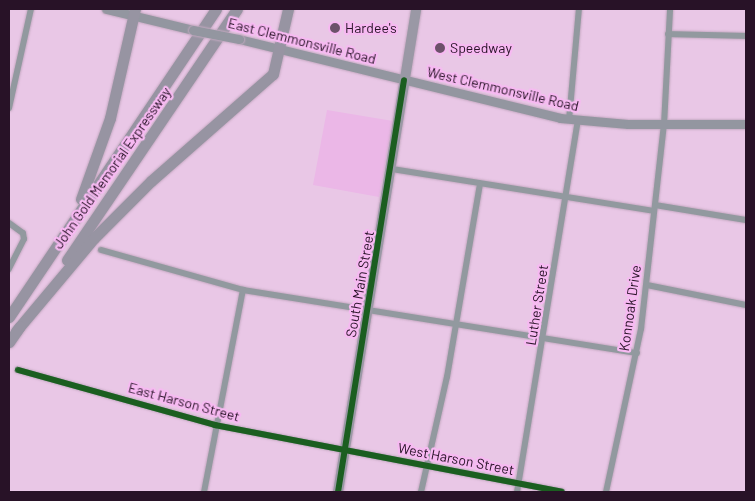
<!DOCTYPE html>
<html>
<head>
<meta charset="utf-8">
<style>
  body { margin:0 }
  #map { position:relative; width:755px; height:501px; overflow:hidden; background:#e9c7e6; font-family:Barlow,sans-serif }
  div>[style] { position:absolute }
  .built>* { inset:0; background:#ebb7e7 }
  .roads { filter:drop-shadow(0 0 1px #c4a9c1) drop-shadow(0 0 1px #c4a9c1) }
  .minor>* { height:6px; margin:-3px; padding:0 3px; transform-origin:3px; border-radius:3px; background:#92999f }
  .secondary>* { height:9px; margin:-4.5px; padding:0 4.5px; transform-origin:4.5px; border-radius:4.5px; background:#9396a0 }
  .primary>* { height:10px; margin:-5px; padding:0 5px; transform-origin:5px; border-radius:5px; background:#9a98a5 }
  .motorway>* { height:11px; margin:-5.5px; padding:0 5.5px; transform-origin:5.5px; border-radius:5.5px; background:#9794a2 }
  .bridges { filter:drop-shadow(0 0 1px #c4a9c1) drop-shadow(0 0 1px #c4a9c1) }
  .secondary-bridge>* { height:9px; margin:-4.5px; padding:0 4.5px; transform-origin:4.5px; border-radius:4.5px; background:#9396a0 }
  .cycleway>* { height:6px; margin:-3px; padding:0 3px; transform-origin:3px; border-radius:3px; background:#1b5e20 }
  .dots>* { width:14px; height:14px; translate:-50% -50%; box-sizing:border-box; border:2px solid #f7b9f2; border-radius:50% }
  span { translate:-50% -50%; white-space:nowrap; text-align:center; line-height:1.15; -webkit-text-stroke:4.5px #f7b9f2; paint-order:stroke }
  .poi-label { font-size:14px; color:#281227 }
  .left { translate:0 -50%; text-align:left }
  .street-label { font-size:14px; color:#281227 }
  .frame { position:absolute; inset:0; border:10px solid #281227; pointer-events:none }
</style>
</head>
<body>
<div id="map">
  <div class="built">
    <div style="clip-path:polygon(327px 110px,393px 121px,379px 197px,313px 185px)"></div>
  </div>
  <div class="roads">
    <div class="minor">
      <div style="left:668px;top:34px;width:78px;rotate:1.5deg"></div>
      <div style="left:9px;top:108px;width:101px;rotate:-77.5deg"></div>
      <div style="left:569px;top:120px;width:111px;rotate:-84.9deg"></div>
      <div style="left:392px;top:169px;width:265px;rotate:9.1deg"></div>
      <div style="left:655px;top:205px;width:92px;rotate:9.4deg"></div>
      <div style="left:9px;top:223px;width:17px;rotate:36deg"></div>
      <div style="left:23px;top:233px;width:6px;rotate:81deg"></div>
      <div style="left:24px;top:239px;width:34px;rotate:117deg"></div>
      <div style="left:101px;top:250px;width:148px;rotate:15.7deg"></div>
      <div style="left:243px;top:290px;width:399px;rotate:9.1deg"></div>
      <div style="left:647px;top:285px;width:101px;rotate:11.4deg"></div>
      <div style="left:18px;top:370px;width:205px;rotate:15.6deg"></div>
      <div style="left:215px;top:425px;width:353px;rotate:10.9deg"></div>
      <div style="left:204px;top:492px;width:206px;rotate:-79.1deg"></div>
      <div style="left:421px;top:492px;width:118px;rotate:-77.3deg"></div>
      <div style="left:447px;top:377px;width:196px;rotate:-80.3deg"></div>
      <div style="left:517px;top:492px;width:376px;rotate:-80.7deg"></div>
      <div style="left:606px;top:492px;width:167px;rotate:-77.9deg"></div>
      <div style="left:641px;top:329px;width:205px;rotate:-83.6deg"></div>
      <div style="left:664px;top:125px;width:116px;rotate:-87deg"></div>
    </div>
    <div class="secondary">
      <div style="left:106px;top:9px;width:89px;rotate:13.6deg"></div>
      <div style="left:239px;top:39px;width:331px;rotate:13.8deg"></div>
      <div style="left:560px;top:118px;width:68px;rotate:5deg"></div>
      <div style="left:628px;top:124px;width:118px"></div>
    </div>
    <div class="primary">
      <div style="left:338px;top:492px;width:489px;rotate:-80.8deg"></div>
    </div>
    <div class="motorway">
      <div style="left:81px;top:199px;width:86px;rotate:-70.3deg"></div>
      <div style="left:110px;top:118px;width:112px;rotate:-77.1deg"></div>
      <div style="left:67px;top:260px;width:303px;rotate:-55.9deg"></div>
      <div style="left:9px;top:317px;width:371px;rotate:-56.1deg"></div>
      <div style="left:16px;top:331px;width:121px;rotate:-50deg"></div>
      <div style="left:94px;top:238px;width:81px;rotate:-45deg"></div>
      <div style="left:151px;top:181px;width:162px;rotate:-41.3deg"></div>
      <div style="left:273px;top:74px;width:67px;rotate:-77deg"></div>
      <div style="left:9px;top:342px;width:19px;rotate:-55deg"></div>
    </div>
  </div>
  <div class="bridges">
    <div class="secondary-bridge">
      <div style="left:193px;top:30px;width:47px;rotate:11.1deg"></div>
    </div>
  </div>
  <div class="cycleway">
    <div style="left:18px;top:370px;width:205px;rotate:15.6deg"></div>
    <div style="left:215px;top:425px;width:353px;rotate:10.9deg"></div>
    <div style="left:338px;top:492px;width:417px;rotate:-80.9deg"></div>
  </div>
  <div class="dots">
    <div style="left:335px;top:28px;background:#6c516a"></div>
    <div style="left:440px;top:48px;background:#6c516a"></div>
  </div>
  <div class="poi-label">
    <span class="left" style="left:345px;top:28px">Hardee's</span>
    <span class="left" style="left:450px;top:48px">Speedway</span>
  </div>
  <div class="street-label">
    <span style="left:302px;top:41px;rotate:14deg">East Clemmonsville Road</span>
    <span style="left:503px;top:89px;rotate:13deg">West Clemmonsville Road</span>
    <span style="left:112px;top:168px;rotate:-55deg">John Gold Memorial Expressway</span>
    <span style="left:360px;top:284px;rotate:-80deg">South Main Street</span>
    <span style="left:537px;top:305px;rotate:-81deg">Luther Street</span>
    <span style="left:630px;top:308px;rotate:-82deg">Konnoak Drive</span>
    <span style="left:184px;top:402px;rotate:15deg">East Harson Street</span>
    <span style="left:456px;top:459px;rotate:11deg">West Harson Street</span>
  </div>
  <div class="frame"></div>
</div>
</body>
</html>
